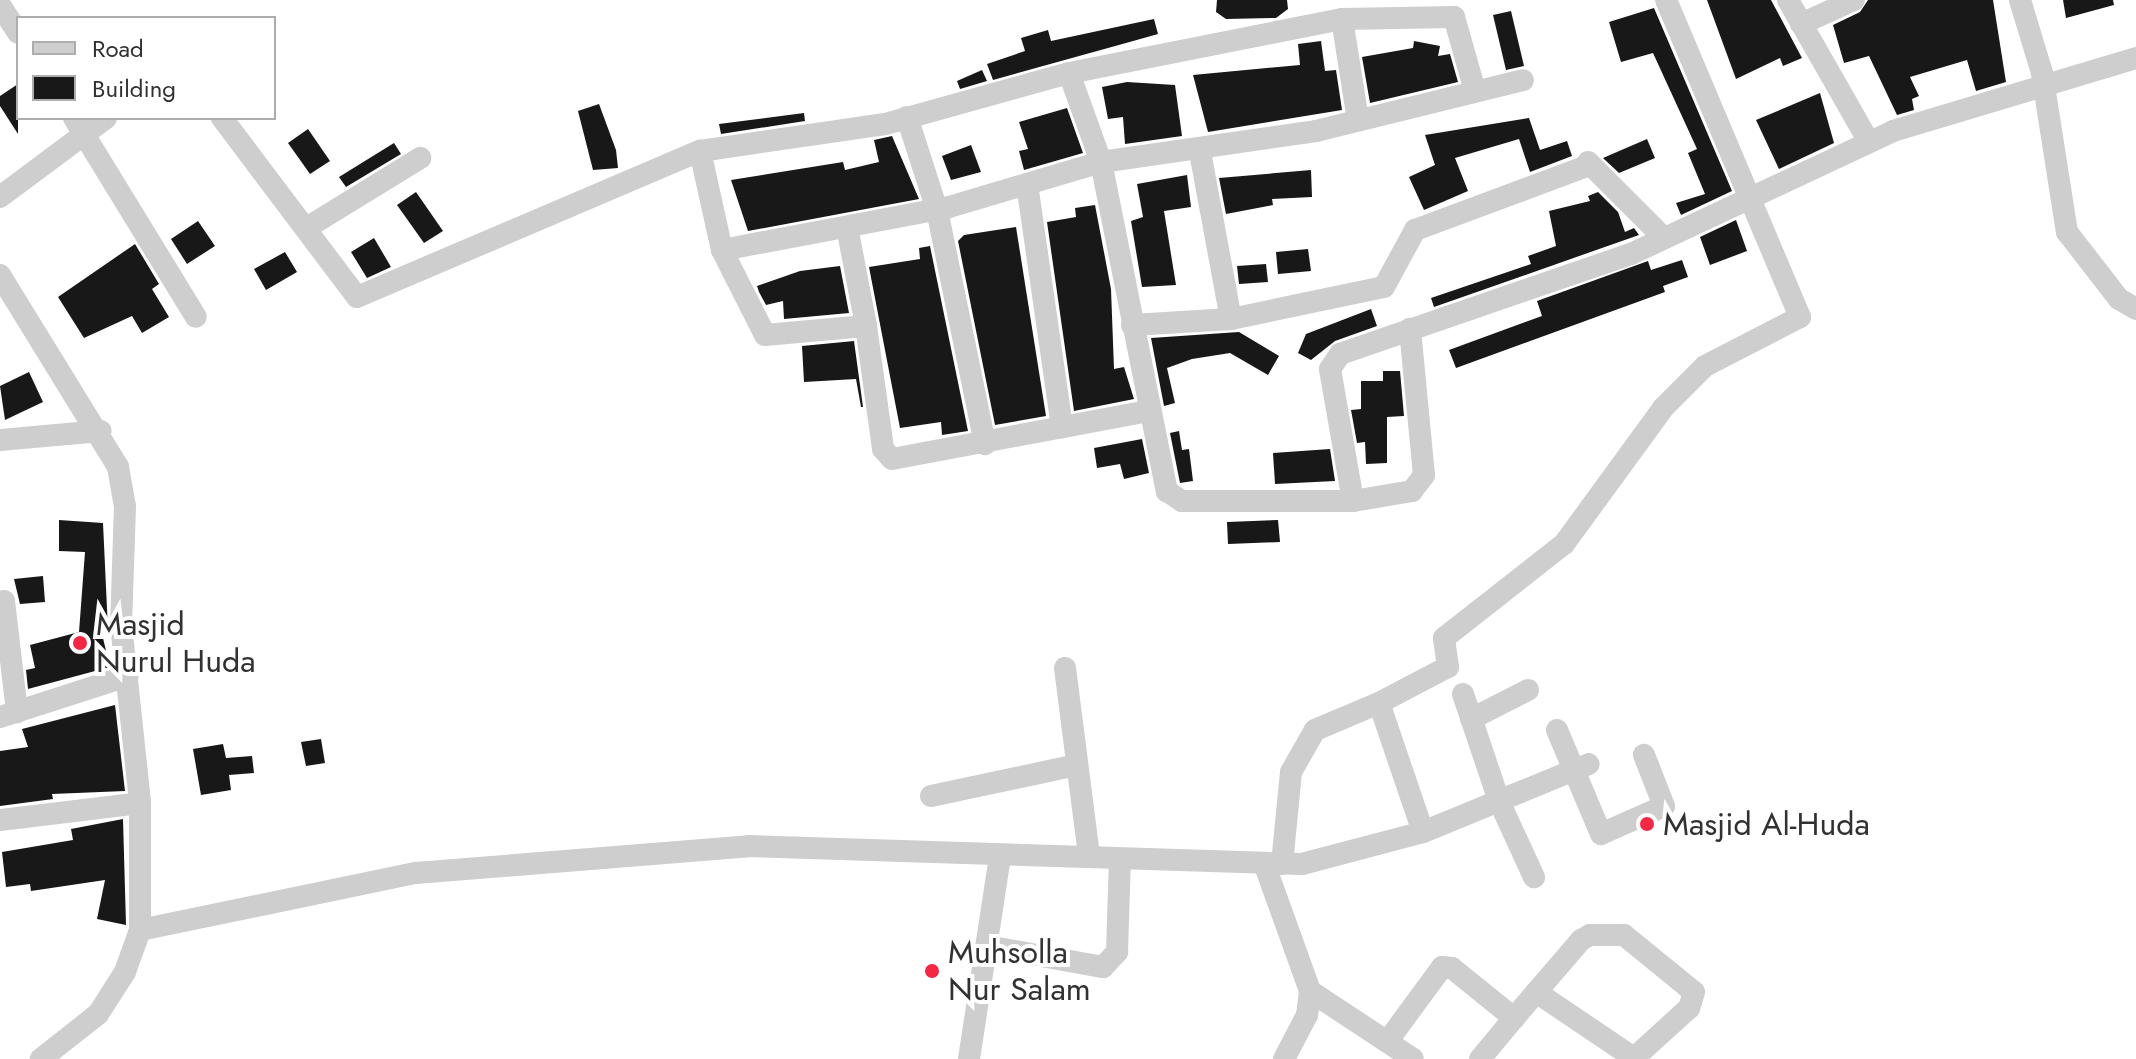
<!DOCTYPE html>
<html>
<head>
<meta charset="utf-8">
<style>
  body { margin:0 }
  #map { position:relative; width:2136px; height:1059px; overflow:hidden; background:#fff; font-family:Jost,sans-serif }
  div>[style] { position:absolute }
  .building>* { inset:0; background:#181818 }
  .minor>* { height:22px; margin:-11px; padding:0 11px; transform-origin:11px; border-radius:11px; background:#cecece }
  .dots>* { width:22px; height:22px; translate:-50% -50%; box-sizing:border-box; border:4px solid #fff; border-radius:50% }
  span { translate:-50% -50%; white-space:nowrap; text-align:center; line-height:1.15; -webkit-text-stroke:8px #fff; paint-order:stroke }
  .poi-label { font-size:32px; color:#313131 }
  .left { translate:0 -50%; text-align:left }
  .legend { position:absolute; left:16px; top:16px; width:260px; height:104px; box-sizing:border-box; background:#fff; border:2px solid #adadad; margin:0; padding:10px 14px; list-style:none; font-size:24px; color:#313131 }
  .legend li { display:flex; align-items:center; gap:16px; height:40px }
  .legend b { width:40px; border:2px solid #adadad }
</style>
</head>
<body>
<div id="map">
  <div class="building">
    <div style="clip-path:polygon(1217px 0,1287px 0,1288px 9px,1276px 18px,1226px 19px,1216px 12px)"></div>
    <div style="clip-path:polygon(1707px 0,1771px 0,1802px 58px,1783px 66px,1780px 58px,1736px 79px)"></div>
    <div style="clip-path:polygon(1868px 0,1993px 0,2006px 82px,1976px 91px,1967px 60px,1910px 77px,1919px 96px,1912px 99px,1914px 110px,1897px 115px,1869px 56px,1844px 63px,1833px 25px,1860px 12px)"></div>
    <div style="clip-path:polygon(2063px 0,2113px 0,2114px 5px,2066px 18px)"></div>
    <div style="clip-path:polygon(1654px 8px,1732px 191px,1681px 215px,1676px 203px,1705px 194px,1688px 153px,1697px 149px,1653px 53px,1621px 62px,1609px 22px)"></div>
    <div style="clip-path:polygon(1511px 11px,1524px 66px,1506px 70px,1493px 15px)"></div>
    <div style="clip-path:polygon(1154px 19px,1158px 34px,1126px 43px,993px 80px,987px 64px,1025px 51px,1021px 38px,1048px 30px,1051px 41px)"></div>
    <div style="clip-path:polygon(1321px 41px,1325px 71px,1336px 70px,1342px 110px,1208px 132px,1193px 75px,1300px 65px,1298px 44px)"></div>
    <div style="clip-path:polygon(1414px 41px,1440px 46px,1438px 56px,1450px 54px,1458px 82px,1370px 103px,1362px 57px,1413px 48px)"></div>
    <div style="clip-path:polygon(982px 70px,987px 81px,960px 89px,957px 81px)"></div>
    <div style="clip-path:polygon(1127px 82px,1175px 85px,1182px 136px,1125px 144px,1123px 117px,1108px 119px,1102px 87px)"></div>
    <div style="clip-path:polygon(18px 84px,18px 134px,0 106px,0 96px)"></div>
    <div style="clip-path:polygon(1820px 93px,1834px 143px,1779px 169px,1756px 120px)"></div>
    <div style="clip-path:polygon(599px 104px,616px 150px,618px 168px,593px 170px,578px 111px)"></div>
    <div style="clip-path:polygon(1067px 108px,1083px 153px,1024px 170px,1019px 151px,1028px 149px,1019px 122px)"></div>
    <div style="clip-path:polygon(804px 113px,805px 121px,721px 134px,719px 124px)"></div>
    <div style="clip-path:polygon(1529px 118px,1540px 150px,1567px 141px,1572px 156px,1530px 172px,1519px 139px,1455px 158px,1468px 191px,1424px 210px,1409px 177px,1435px 165px,1425px 135px)"></div>
    <div style="clip-path:polygon(308px 129px,330px 161px,310px 174px,288px 143px)"></div>
    <div style="clip-path:polygon(892px 136px,919px 199px,748px 231px,731px 180px,843px 162px,845px 170px,879px 162px,874px 140px)"></div>
    <div style="clip-path:polygon(1647px 139px,1655px 158px,1619px 173px,1603px 158px)"></div>
    <div style="clip-path:polygon(394px 143px,401px 154px,346px 187px,339px 177px)"></div>
    <div style="clip-path:polygon(971px 145px,981px 172px,951px 180px,942px 156px)"></div>
    <div style="clip-path:polygon(1311px 170px,1312px 197px,1272px 199px,1273px 205px,1226px 214px,1219px 178px)"></div>
    <div style="clip-path:polygon(1187px 175px,1191px 207px,1164px 211px,1176px 285px,1142px 287px,1131px 221px,1143px 217px,1137px 184px)"></div>
    <div style="clip-path:polygon(416px 192px,443px 231px,424px 243px,397px 205px)"></div>
    <div style="clip-path:polygon(1598px 192px,1618px 212px,1625px 232px,1634px 228px,1639px 235px,1434px 307px,1431px 298px,1531px 264px,1528px 256px,1556px 246px,1549px 211px,1590px 201px,1588px 196px)"></div>
    <div style="clip-path:polygon(1095px 205px,1111px 289px,1114px 369px,1124px 367px,1134px 399px,1074px 411px,1047px 222px,1076px 217px,1075px 208px)"></div>
    <div style="clip-path:polygon(1736px 220px,1747px 251px,1710px 265px,1700px 237px)"></div>
    <div style="clip-path:polygon(198px 221px,215px 246px,187px 264px,171px 239px)"></div>
    <div style="clip-path:polygon(1016px 227px,1046px 416px,995px 425px,958px 241px,964px 235px)"></div>
    <div style="clip-path:polygon(374px 238px,391px 267px,367px 278px,351px 252px)"></div>
    <div style="clip-path:polygon(135px 244px,159px 284px,152px 289px,169px 317px,142px 333px,132px 316px,84px 338px,58px 297px)"></div>
    <div style="clip-path:polygon(930px 246px,968px 431px,942px 435px,941px 422px,900px 428px,869px 267px,920px 259px,919px 248px)"></div>
    <div style="clip-path:polygon(1308px 249px,1311px 271px,1278px 274px,1276px 252px)"></div>
    <div style="clip-path:polygon(285px 252px,297px 272px,266px 290px,254px 269px)"></div>
    <div style="clip-path:polygon(1682px 260px,1688px 277px,1663px 286px,1665px 292px,1456px 368px,1449px 350px,1542px 316px,1537px 301px,1648px 261px,1651px 270px)"></div>
    <div style="clip-path:polygon(1266px 264px,1268px 282px,1239px 284px,1237px 266px)"></div>
    <div style="clip-path:polygon(840px 266px,849px 313px,784px 319px,783px 301px,766px 305px,759px 292px,757px 286px,800px 271px)"></div>
    <div style="clip-path:polygon(1371px 309px,1377px 326px,1335px 341px,1311px 360px,1298px 353px,1306px 334px)"></div>
    <div style="clip-path:polygon(1239px 332px,1279px 356px,1268px 375px,1230px 353px,1192px 359px,1167px 368px,1175px 403px,1164px 406px,1151px 338px)"></div>
    <div style="clip-path:polygon(854px 341px,863px 407px,861px 407px,856px 379px,804px 382px,802px 346px)"></div>
    <div style="clip-path:polygon(1383px 371px,1400px 371px,1404px 416px,1387px 417px,1387px 463px,1366px 464px,1365px 442px,1357px 443px,1351px 410px,1361px 409px,1361px 381px,1383px 381px)"></div>
    <div style="clip-path:polygon(29px 372px,43px 402px,5px 420px,0 386px)"></div>
    <div style="clip-path:polygon(1179px 431px,1182px 450px,1189px 449px,1193px 481px,1180px 483px,1170px 433px)"></div>
    <div style="clip-path:polygon(1142px 439px,1149px 473px,1124px 479px,1120px 464px,1097px 468px,1094px 448px)"></div>
    <div style="clip-path:polygon(1330px 449px,1335px 481px,1275px 484px,1273px 453px)"></div>
    <div style="clip-path:polygon(59px 520px,103px 523px,108px 630px,101px 630px,110px 667px,28px 689px,26px 670px,35px 668px,30px 645px,79px 632px,85px 552px,59px 551px)"></div>
    <div style="clip-path:polygon(1278px 520px,1280px 542px,1228px 544px,1227px 522px)"></div>
    <div style="clip-path:polygon(43px 576px,45px 602px,20px 604px,14px 579px)"></div>
    <div style="clip-path:polygon(115px 705px,125px 791px,52px 794px,53px 799px,0 806px,0 751px,28px 747px,22px 729px)"></div>
    <div style="clip-path:polygon(321px 739px,325px 763px,306px 766px,301px 742px)"></div>
    <div style="clip-path:polygon(223px 744px,226px 758px,252px 756px,254px 773px,229px 775px,231px 790px,201px 795px,193px 749px)"></div>
    <div style="clip-path:polygon(123px 819px,126px 925px,97px 919px,105px 880px,31px 891px,30px 884px,6px 887px,2px 852px,73px 840px,71px 829px)"></div>
  </div>
  <div class="minor">
    <div style="left:1788px;top:0;width:163px;rotate:60.3deg"></div>
    <div style="left:2020px;top:0;width:76px;rotate:73.2deg"></div>
    <div style="left:2042px;top:73px;width:161px;rotate:81.1deg"></div>
    <div style="left:2067px;top:232px;width:85px;rotate:52.2deg"></div>
    <div style="left:2119px;top:299px;width:20px;rotate:30deg"></div>
    <div style="left:0;top:5px;width:33px;rotate:57deg"></div>
    <div style="left:1342px;top:19px;width:102px;rotate:81deg"></div>
    <div style="left:1801px;top:24px;width:58px;rotate:-24.4deg"></div>
    <div style="left:1069px;top:73px;width:95px;rotate:70.2deg"></div>
    <div style="left:1101px;top:162px;width:336px;rotate:78.7deg"></div>
    <div style="left:1167px;top:491px;width:18px;rotate:34deg"></div>
    <div style="left:1182px;top:501px;width:171px"></div>
    <div style="left:1353px;top:501px;width:134px;rotate:-99.9deg"></div>
    <div style="left:1330px;top:369px;width:18px;rotate:-56deg"></div>
    <div style="left:1340px;top:354px;width:308px;rotate:-19deg"></div>
    <div style="left:1631px;top:254px;width:289px;rotate:-25.1deg"></div>
    <div style="left:1893px;top:131px;width:254px;rotate:-16.7deg"></div>
    <div style="left:1475px;top:91px;width:77px;rotate:-105.8deg"></div>
    <div style="left:1454px;top:17px;width:112px;rotate:179deg"></div>
    <div style="left:1342px;top:19px;width:278px;rotate:168.8deg"></div>
    <div style="left:1069px;top:73px;width:191px;rotate:164.5deg"></div>
    <div style="left:885px;top:124px;width:187px;rotate:171.7deg"></div>
    <div style="left:700px;top:151px;width:101px;rotate:77.5deg"></div>
    <div style="left:722px;top:250px;width:231px;rotate:-10.7deg"></div>
    <div style="left:949px;top:207px;width:159px;rotate:-16.5deg"></div>
    <div style="left:1101px;top:162px;width:217px;rotate:-8.2deg"></div>
    <div style="left:1316px;top:131px;width:213px;rotate:-13.8deg"></div>
    <div style="left:907px;top:117px;width:98px;rotate:72.1deg"></div>
    <div style="left:937px;top:210px;width:239px;rotate:78.4deg"></div>
    <div style="left:74px;top:118px;width:233px;rotate:58.5deg"></div>
    <div style="left:222px;top:118px;width:224px;rotate:53deg"></div>
    <div style="left:357px;top:297px;width:373px;rotate:-23.1deg"></div>
    <div style="left:1200px;top:152px;width:170px;rotate:79.5deg"></div>
    <div style="left:1231px;top:319px;width:156px;rotate:-11.8deg"></div>
    <div style="left:1384px;top:287px;width:65px;rotate:-61.5deg"></div>
    <div style="left:1415px;top:230px;width:180px;rotate:-20.4deg"></div>
    <div style="left:1588px;top:162px;width:107px;rotate:45deg"></div>
    <div style="left:1027px;top:184px;width:246px;rotate:81.8deg"></div>
    <div style="left:0;top:197px;width:132px;rotate:-36.7deg"></div>
    <div style="left:308px;top:227px;width:132px;rotate:-31.6deg"></div>
    <div style="left:847px;top:227px;width:101px;rotate:79.1deg"></div>
    <div style="left:722px;top:250px;width:95px;rotate:63.2deg"></div>
    <div style="left:765px;top:335px;width:101px;rotate:-5.1deg"></div>
    <div style="left:866px;top:326px;width:124px;rotate:82.1deg"></div>
    <div style="left:883px;top:449px;width:13px;rotate:48deg"></div>
    <div style="left:892px;top:459px;width:260px;rotate:-10.6deg"></div>
    <div style="left:0;top:275px;width:225px;rotate:58.4deg"></div>
    <div style="left:118px;top:467px;width:40px;rotate:80deg"></div>
    <div style="left:125px;top:506px;width:118px;rotate:91.9deg"></div>
    <div style="left:121px;top:624px;width:180px;rotate:83.9deg"></div>
    <div style="left:140px;top:803px;width:127px;rotate:90deg"></div>
    <div style="left:140px;top:930px;width:45px;rotate:109.7deg"></div>
    <div style="left:125px;top:972px;width:50px;rotate:122.7deg"></div>
    <div style="left:98px;top:1014px;width:73px;rotate:141.7deg"></div>
    <div style="left:1132px;top:325px;width:99px;rotate:-3.5deg"></div>
    <div style="left:0;top:440px;width:101px;rotate:-5.1deg"></div>
    <div style="left:1353px;top:501px;width:60px;rotate:-9.6deg"></div>
    <div style="left:1412px;top:491px;width:20px;rotate:-53deg"></div>
    <div style="left:1424px;top:475px;width:147px;rotate:-95.5deg"></div>
    <div style="left:4px;top:601px;width:112px;rotate:83.3deg"></div>
    <div style="left:1065px;top:668px;width:190px;rotate:82.7deg"></div>
    <div style="left:1463px;top:694px;width:113px;rotate:71.4deg"></div>
    <div style="left:1499px;top:801px;width:84px;rotate:65.3deg"></div>
    <div style="left:0;top:717px;width:134px;rotate:-17.8deg"></div>
    <div style="left:1471px;top:719px;width:64px;rotate:-27deg"></div>
    <div style="left:1557px;top:730px;width:113px;rotate:67.1deg"></div>
    <div style="left:1601px;top:834px;width:69px;rotate:-24deg"></div>
    <div style="left:1664px;top:806px;width:55px;rotate:-111.4deg"></div>
    <div style="left:931px;top:796px;width:149px;rotate:-12deg"></div>
    <div style="left:0;top:820px;width:141px;rotate:-6.9deg"></div>
    <div style="left:1423px;top:832px;width:136px;rotate:-108.8deg"></div>
    <div style="left:1379px;top:703px;width:78px;rotate:-27.6deg"></div>
    <div style="left:1448px;top:667px;width:29px;rotate:-98deg"></div>
    <div style="left:1444px;top:638px;width:152px;rotate:-38.1deg"></div>
    <div style="left:1564px;top:544px;width:168px;rotate:-53.9deg"></div>
    <div style="left:1663px;top:408px;width:59px;rotate:-45deg"></div>
    <div style="left:1705px;top:366px;width:107px;rotate:-27.3deg"></div>
    <div style="left:1800px;top:317px;width:344px;rotate:-112.9deg"></div>
    <div style="left:1264px;top:863px;width:136px;rotate:70.2deg"></div>
    <div style="left:1310px;top:991px;width:24px;rotate:97deg"></div>
    <div style="left:1307px;top:1015px;width:50px;rotate:117.6deg"></div>
    <div style="left:1282px;top:864px;width:92px;rotate:-84.4deg"></div>
    <div style="left:1291px;top:772px;width:48px;rotate:-60.3deg"></div>
    <div style="left:1315px;top:730px;width:69px;rotate:-22.9deg"></div>
    <div style="left:140px;top:930px;width:282px;rotate:-11.7deg"></div>
    <div style="left:416px;top:873px;width:334px;rotate:-4.6deg"></div>
    <div style="left:749px;top:846px;width:553px;rotate:1.86deg"></div>
    <div style="left:1302px;top:864px;width:125px;rotate:-14.8deg"></div>
    <div style="left:1423px;top:832px;width:179px;rotate:-22.3deg"></div>
    <div style="left:987px;top:946px;width:118px;rotate:10.3deg"></div>
    <div style="left:1103px;top:967px;width:21px;rotate:-47deg"></div>
    <div style="left:1117px;top:952px;width:93px;rotate:-88.2deg"></div>
    <div style="left:1310px;top:991px;width:123px;rotate:33.4deg"></div>
    <div style="left:1387px;top:1042px;width:93px;rotate:-53.7deg"></div>
    <div style="left:1442px;top:967px;width:10px;rotate:6deg"></div>
    <div style="left:1452px;top:968px;width:80px;rotate:38.9deg"></div>
    <div style="left:969px;top:1059px;width:205px;rotate:-81.3deg"></div>
    <div style="left:1480px;top:1059px;width:53px;rotate:-50.3deg"></div>
    <div style="left:1514px;top:1018px;width:103px;rotate:-49.3deg"></div>
    <div style="left:1581px;top:940px;width:10px;rotate:-29deg"></div>
    <div style="left:1590px;top:935px;width:34px"></div>
    <div style="left:1624px;top:935px;width:90px;rotate:39.2deg"></div>
    <div style="left:1694px;top:992px;width:17px;rotate:107deg"></div>
    <div style="left:1689px;top:1008px;width:74px;rotate:137.7deg"></div>
    <div style="left:1634px;top:1058px;width:118px;rotate:-146deg"></div>
  </div>
  <div class="dots">
    <div style="left:80px;top:643px;background:#f22845"></div>
    <div style="left:1647px;top:824px;background:#f22845"></div>
    <div style="left:932px;top:971px;background:#f22845"></div>
  </div>
  <div class="poi-label">
    <span class="left" style="left:96px;top:643px">Masjid<br>Nurul Huda</span>
    <span class="left" style="left:1663px;top:824px">Masjid Al-Huda</span>
    <span class="left" style="left:948px;top:971px">Muhsolla<br>Nur Salam</span>
  </div>
  <ul class="legend">
  <li><b style="height:10px;background:#cecece"></b>Road</li>
  <li><b style="height:22px;background:#181818"></b>Building</li>
  </ul>
</div>
</body>
</html>
